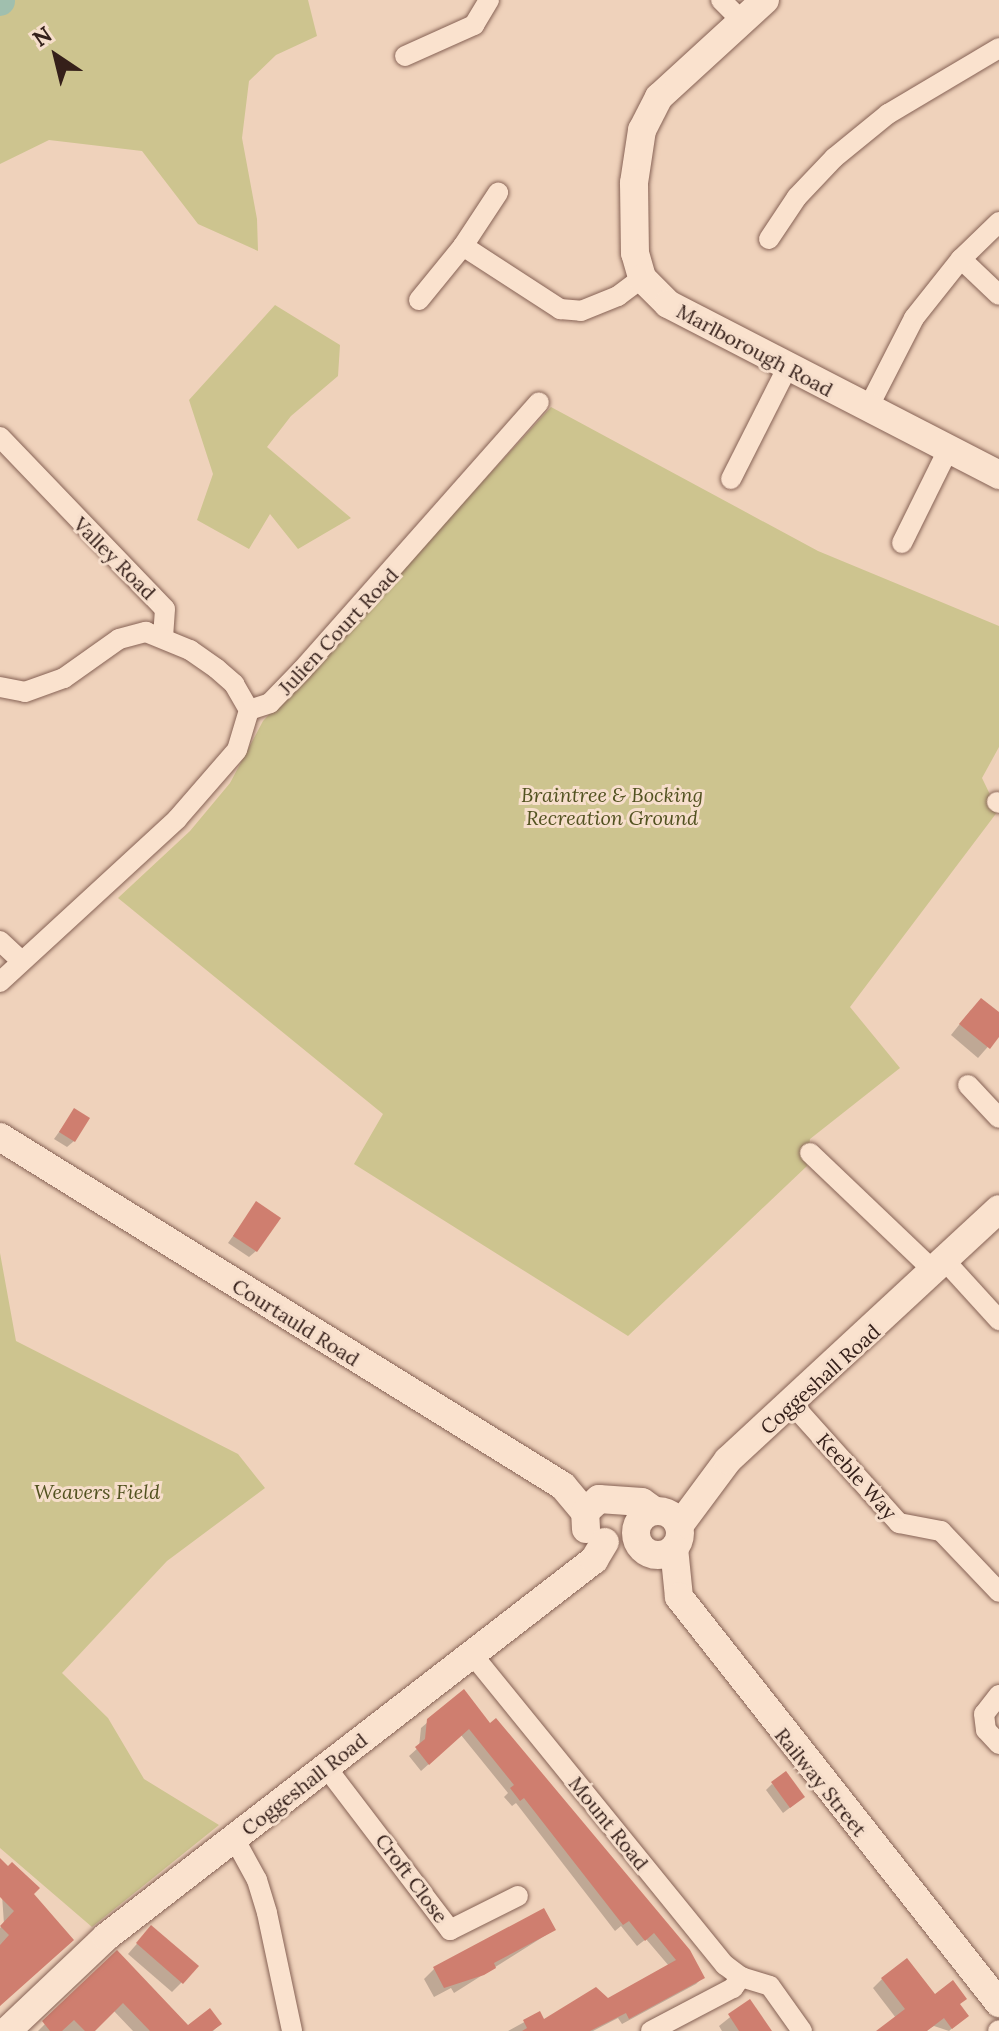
<!DOCTYPE html>
<html>
<head>
<meta charset="utf-8">
<style>
  body { margin:0 }
  #map { position:relative; width:999px; height:2031px; overflow:hidden; background:#efd2bb; font-family:Lora,serif }
  div>[style] { position:absolute }
  .green>* { inset:0; background:#cdc48f }
  .shadow>* { inset:0; background:#0003 }
  .river>* { height:30px; margin:-15px; padding:0 15px; transform-origin:15px; border-radius:15px; background:#a0bfae }
  .building>* { inset:0; background:#cf7e6f }
  .roads { filter:drop-shadow(0 0 2px #866255) drop-shadow(0 0 2px #866255) }
  .street>* { height:20px; margin:-10px; padding:0 10px; transform-origin:10px; border-radius:10px; background:#fae2ce }
  .secondary>* { height:28px; margin:-14px; padding:0 14px; transform-origin:14px; border-radius:14px; background:#fae2ce }
  .secondary>.ring { margin:-14px; padding:0; box-sizing:content-box; background:none; border:28px solid #fae2ce; border-radius:50% }
  span { translate:-50% -50%; white-space:nowrap; text-align:center; line-height:1.15; -webkit-text-stroke:6px #f6decb; paint-order:stroke }
  .street-label { font-size:20px; color:#35201a }
  .park-label { font-size:20px; color:#525220; font-style:italic }
  .north { position:absolute; left:16px; top:16px; width:80px; height:80px; -webkit-text-stroke:6px #f6decb; paint-order:stroke; rotate:325deg; font-size:22px; font-weight:700; line-height:32px; text-align:center; color:#35201a }
  .north::after { content:''; display:block; margin:auto; width:28px; height:36px; background:#35201a; clip-path:polygon(50% 0,100% 100%,50% 72%,0 100%) }
</style>
</head>
<body>
<div id="map">
  <div class="green">
    <div style="clip-path:polygon(0 0,308px 0,317px 36px,276px 55px,249px 81px,242px 138px,257px 219px,258px 251px,198px 224px,142px 151px,49px 140px,0 164px)"></div>
    <div style="clip-path:polygon(275px 305px,340px 345px,338px 376px,291px 416px,267px 447px,351px 518px,298px 549px,270px 514px,249px 549px,197px 520px,213px 474px,189px 400px)"></div>
    <div style="clip-path:polygon(551px 407px,818px 551px,999px 626px,999px 747px,982px 778px,998px 811px,850px 1007px,900px 1068px,810px 1139px,807px 1166px,628px 1336px,354px 1164px,383px 1114px,118px 898px,190px 831px,230px 783px,263px 721px)"></div>
    <div style="clip-path:polygon(0 1253px,16px 1341px,238px 1454px,265px 1488px,167px 1561px,62px 1673px,108px 1718px,144px 1779px,219px 1825px,92px 1927px,0 1848px)"></div>
  </div>
  <div class="shadow">
    <div style="clip-path:polygon(971px 1010px,999px 1015px,999px 1034px,978px 1058px,951px 1035px)"></div>
    <div style="clip-path:polygon(74px 1111px,74px 1141px,67px 1147px,54px 1139px)"></div>
    <div style="clip-path:polygon(256px 1204px,256px 1251px,249px 1257px,228px 1243px)"></div>
    <div style="clip-path:polygon(463px 1692px,703px 1977px,696px 1984px,622px 2024px,618px 2018px,593px 2031px,508px 2031px,539px 2014px,543px 2022px,608px 2000px,669px 1966px,646px 1939px,637px 1946px,621px 1926px,615px 1931px,516px 1803px,512px 1806px,504px 1797px,508px 1793px,461px 1735px,421px 1771px,409px 1756px,419px 1747px,421px 1728px)"></div>
    <div style="clip-path:polygon(772px 1784px,796px 1803px,783px 1813px,766px 1790px)"></div>
    <div style="clip-path:polygon(0 1866px,32px 1894px,0 2006px,0 1928px,4px 1924px)"></div>
    <div style="clip-path:polygon(554px 1930px,454px 1993px,451px 1988px,434px 1997px,424px 1979px,434px 1969px)"></div>
    <div style="clip-path:polygon(142px 1938px,182px 1982px,172px 1992px,128px 1954px)"></div>
    <div style="clip-path:polygon(116px 1953px,188px 2028px,220px 2024px,213px 2031px,133px 2031px,113px 2010px,92px 2031px,38px 2031px)"></div>
    <div style="clip-path:polygon(882px 1979px,958px 2005px,957px 2024px,949px 2031px,934px 2026px,924px 2031px,880px 2031px,896px 2018px,873px 1988px)"></div>
    <div style="clip-path:polygon(749px 2002px,770px 2031px,722px 2031px,719px 2026px)"></div>
  </div>
  <div class="river">
    <div style="left:0;top:1px;width:1px;rotate:-90deg"></div>
  </div>
  <div class="building">
    <div style="clip-path:polygon(981px 998px,999px 1012px,999px 1037px,990px 1049px,959px 1024px)"></div>
    <div style="clip-path:polygon(74px 1108px,90px 1118px,75px 1142px,59px 1132px)"></div>
    <div style="clip-path:polygon(256px 1201px,281px 1218px,257px 1252px,233px 1236px)"></div>
    <div style="clip-path:polygon(464px 1689px,490px 1723px,496px 1718px,690px 1950px,705px 1978px,629px 2019px,626px 2013px,590px 2031px,522px 2031px,527px 2028px,523px 2020px,540px 2011px,544px 2019px,596px 1987px,608px 1998px,676px 1960px,654px 1933px,645px 1941px,629px 1921px,623px 1925px,524px 1798px,520px 1801px,510px 1788px,514px 1785px,469px 1729px,429px 1765px,415px 1747px,425px 1739px,427px 1719px)"></div>
    <div style="clip-path:polygon(786px 1771px,805px 1797px,790px 1808px,771px 1782px)"></div>
    <div style="clip-path:polygon(0 1858px,8px 1866px,12px 1862px,40px 1888px,34px 1894px,74px 1940px,0 2006px,0 1945px,9px 1935px,0 1926px,14px 1911px,0 1897px)"></div>
    <div style="clip-path:polygon(544px 1908px,556px 1930px,494px 1963px,496px 1968px,484px 1975px,444px 1988px,433px 1967px)"></div>
    <div style="clip-path:polygon(151px 1925px,199px 1966px,183px 1984px,136px 1943px)"></div>
    <div style="clip-path:polygon(117px 1950px,188px 2025px,210px 2008px,222px 2024px,212px 2031px,150px 2031px,123px 2003px,95px 2031px,85px 2031px,74px 2020px,62px 2031px,50px 2031px,42px 2021px)"></div>
    <div style="clip-path:polygon(907px 1958px,935px 1994px,953px 1980px,967px 1999px,960px 2004px,969px 2016px,952px 2029px,944px 2018px,927px 2031px,876px 2031px,905px 2009px,881px 1978px)"></div>
    <div style="clip-path:polygon(750px 1999px,772px 2031px,739px 2031px,728px 2014px)"></div>
  </div>
  <div class="roads">
    <div class="street">
      <div style="left:721px;top:0;width:30px;rotate:45deg"></div>
      <div style="left:405px;top:56px;width:76px;rotate:-24.2deg"></div>
      <div style="left:474px;top:25px;width:29px;rotate:-59deg"></div>
      <div style="left:769px;top:239px;width:50px;rotate:-56.3deg"></div>
      <div style="left:797px;top:197px;width:54px;rotate:-46.5deg"></div>
      <div style="left:834px;top:158px;width:70px;rotate:-39.2deg"></div>
      <div style="left:888px;top:114px;width:129px;rotate:-30.7deg"></div>
      <div style="left:463px;top:246px;width:64px;rotate:-56.6deg"></div>
      <div style="left:961px;top:259px;width:52px;rotate:43.5deg"></div>
      <div style="left:419px;top:300px;width:70px;rotate:-50.8deg"></div>
      <div style="left:463px;top:246px;width:116px;rotate:33deg"></div>
      <div style="left:560px;top:309px;width:21px;rotate:5deg"></div>
      <div style="left:581px;top:311px;width:40px;rotate:-22deg"></div>
      <div style="left:618px;top:296px;width:30px;rotate:-37deg"></div>
      <div style="left:868px;top:408px;width:101px;rotate:-62.9deg"></div>
      <div style="left:914px;top:318px;width:75px;rotate:-51.5deg"></div>
      <div style="left:961px;top:259px;width:53px;rotate:-44.2deg"></div>
      <div style="left:0;top:437px;width:238px;rotate:46.2deg"></div>
      <div style="left:165px;top:609px;width:27px;rotate:94deg"></div>
      <div style="left:731px;top:479px;width:124px;rotate:-63.2deg"></div>
      <div style="left:902px;top:543px;width:104px;rotate:-63.7deg"></div>
      <div style="left:0;top:687px;width:25px;rotate:11deg"></div>
      <div style="left:25px;top:692px;width:41px;rotate:-19.7deg"></div>
      <div style="left:64px;top:678px;width:67px;rotate:-35.3deg"></div>
      <div style="left:119px;top:639px;width:28px;rotate:-15deg"></div>
      <div style="left:146px;top:632px;width:48px;rotate:22.2deg"></div>
      <div style="left:190px;top:650px;width:33px;rotate:35deg"></div>
      <div style="left:217px;top:669px;width:23px;rotate:41deg"></div>
      <div style="left:234px;top:684px;width:30px;rotate:60deg"></div>
      <div style="left:249px;top:710px;width:22px;rotate:-18deg"></div>
      <div style="left:270px;top:703px;width:47px;rotate:-45.9deg"></div>
      <div style="left:303px;top:669px;width:356px;rotate:-48.5deg"></div>
      <div style="left:997px;top:802px;width:2px;rotate:27deg"></div>
      <div style="left:0;top:941px;width:26px;rotate:43deg"></div>
      <div style="left:0;top:982px;width:241px;rotate:-42.6deg"></div>
      <div style="left:177px;top:819px;width:91px;rotate:-49deg"></div>
      <div style="left:237px;top:750px;width:42px;rotate:-73.3deg"></div>
      <div style="left:968px;top:1085px;width:45px;rotate:46.8deg"></div>
      <div style="left:810px;top:1153px;width:173px;rotate:43.6deg"></div>
      <div style="left:946px;top:1262px;width:79px;rotate:47.6deg"></div>
      <div style="left:793px;top:1405px;width:159px;rotate:48.1deg"></div>
      <div style="left:899px;top:1523px;width:43px;rotate:10.8deg"></div>
      <div style="left:941px;top:1531px;width:84px;rotate:46.4deg"></div>
      <div style="left:472px;top:1654px;width:401px;rotate:50.9deg"></div>
      <div style="left:725px;top:1965px;width:20px;rotate:37deg"></div>
      <div style="left:741px;top:1977px;width:30px;rotate:17deg"></div>
      <div style="left:770px;top:1986px;width:55px;rotate:54.6deg"></div>
      <div style="left:999px;top:1695px;width:24px;rotate:128deg"></div>
      <div style="left:984px;top:1714px;width:16px;rotate:83deg"></div>
      <div style="left:986px;top:1730px;width:19px;rotate:47deg"></div>
      <div style="left:326px;top:1767px;width:205px;rotate:52.7deg"></div>
      <div style="left:450px;top:1930px;width:76px;rotate:-26.6deg"></div>
      <div style="left:234px;top:1838px;width:48px;rotate:61.3deg"></div>
      <div style="left:257px;top:1880px;width:34px;rotate:73deg"></div>
      <div style="left:267px;top:1913px;width:121px;rotate:78deg"></div>
      <div style="left:651px;top:2031px;width:93px;rotate:-27.7deg"></div>
      <div style="left:733px;top:1988px;width:14px;rotate:-54deg"></div>
      <div style="left:998px;top:2031px;width:1px;rotate:-45deg"></div>
    </div>
    <div class="secondary">
      <div style="left:765px;top:0;width:144px;rotate:137.5deg"></div>
      <div style="left:659px;top:97px;width:37px;rotate:117deg"></div>
      <div style="left:642px;top:130px;width:54px;rotate:98.6deg"></div>
      <div style="left:634px;top:183px;width:70px;rotate:89.2deg"></div>
      <div style="left:635px;top:253px;width:26px;rotate:74deg"></div>
      <div style="left:642px;top:278px;width:37px;rotate:45deg"></div>
      <div style="left:668px;top:304px;width:373px;rotate:27.3deg"></div>
      <div style="left:0;top:1137px;width:662px;rotate:31.79deg"></div>
      <div style="left:563px;top:1486px;width:34px;rotate:50deg"></div>
      <div class="ring" style="left:636px;top:1511px;width:16px;height:16px"></div>
      <div style="left:679px;top:1526px;width:82px;rotate:-53.4deg"></div>
      <div style="left:728px;top:1460px;width:369px;rotate:-42.8deg"></div>
      <div style="left:586px;top:1529px;width:17px;rotate:-93deg"></div>
      <div style="left:585px;top:1512px;width:19px;rotate:-43deg"></div>
      <div style="left:599px;top:1499px;width:43px;rotate:4deg"></div>
      <div style="left:642px;top:1502px;width:12px;rotate:35deg"></div>
      <div style="left:674px;top:1548px;width:49px;rotate:84.2deg"></div>
      <div style="left:679px;top:1597px;width:517px;rotate:51.76deg"></div>
      <div style="left:7px;top:2031px;width:137px;rotate:-43.5deg"></div>
      <div style="left:106px;top:1937px;width:617px;rotate:-37.69deg"></div>
      <div style="left:594px;top:1560px;width:21px;rotate:-59deg"></div>
    </div>
  </div>
  <div class="street-label">
    <span style="left:755px;top:350px;rotate:28deg">Marlborough Road</span>
    <span style="left:115px;top:558px;rotate:45deg">Valley Road</span>
    <span style="left:338px;top:631px;rotate:-47deg">Julien Court Road</span>
    <span style="left:296px;top:1322px;rotate:32deg">Courtauld Road</span>
    <span style="left:820px;top:1379px;rotate:-42deg">Coggeshall Road</span>
    <span style="left:857px;top:1476px;rotate:48deg">Keeble Way</span>
    <span style="left:821px;top:1782px;rotate:51deg">Railway Street</span>
    <span style="left:304px;top:1784px;rotate:-38deg">Coggeshall Road</span>
    <span style="left:609px;top:1823px;rotate:51deg">Mount Road</span>
    <span style="left:412px;top:1878px;rotate:53deg">Croft Close</span>
  </div>
  <div class="park-label">
    <span style="left:612px;top:806px">Braintree &amp; Bocking<br>Recreation Ground</span>
    <span style="left:97px;top:1491px">Weavers Field</span>
  </div>
  <div class="north">N</div>
</div>
</body>
</html>
